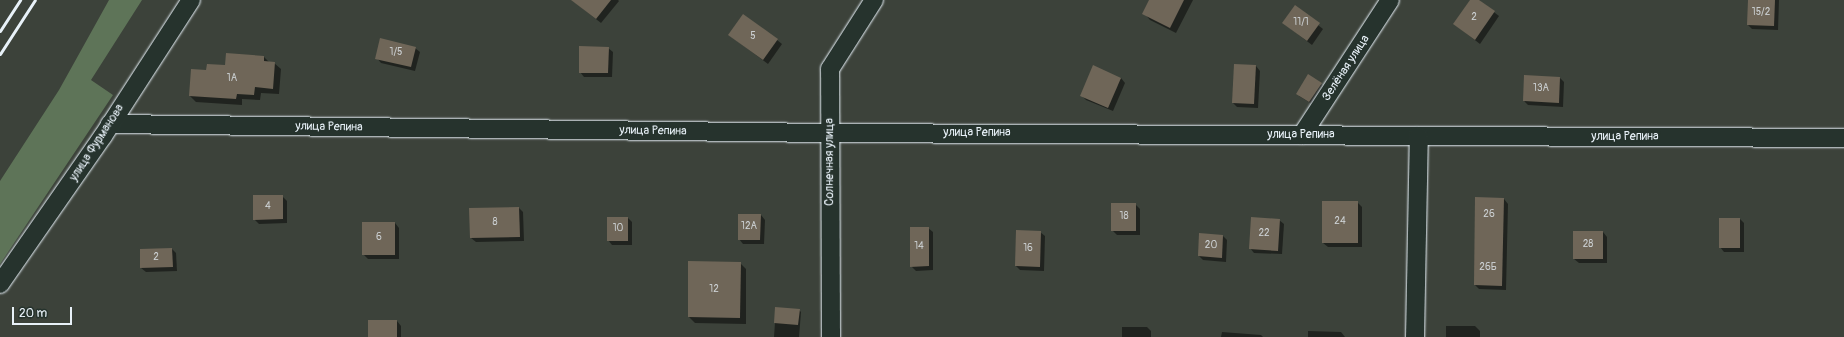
<!DOCTYPE html>
<html>
<head>
<meta charset="utf-8">
<style>
  body { margin:0 }
  #map { position:relative; width:1844px; height:337px; overflow:hidden; background:#3c423a; font-family:Pangolin,sans-serif }
  div>[style] { position:absolute }
  .green>* { inset:0; background:#5e7458 }
  .shadow>* { inset:0; background:#0007 }
  .building>* { inset:0; background:#6f6658 }
  .roads { filter:drop-shadow(0 0 1px #e8f1f8) drop-shadow(0 0 1px #e8f1f8) }
  .street>* { height:18px; margin:-9px; padding:0 9px; transform-origin:9px; border-radius:9px; background:#26332d }
  .rail>* { height:3px; margin:-1.5px; padding:0 1.5px; transform-origin:1.5px; border-radius:1.5px; background:#e8f1f8 }
  span { translate:-50% -50%; white-space:nowrap; text-align:center; line-height:1.15; -webkit-text-stroke:3px #26332d; paint-order:stroke }
  .number-label { font-size:10px; color:#caced0 }
  .number-label span { -webkit-text-stroke-width:0 }
  .street-label { font-size:12px; color:#e8f1f8 }
  .scale { position:absolute; left:12px; top:307px; width:60px; height:18px; box-sizing:border-box; border:2px solid #e8f1f8; border-top:0; padding-left:5px; font-size:12px; line-height:14px; white-space:nowrap; color:#e8f1f8; -webkit-text-stroke:3px #26332d; paint-order:stroke }
</style>
</head>
<body>
<div id="map">
  <div class="green">
    <div style="clip-path:polygon(109px 0,142px 0,91px 80px,113px 95px,0 264px,0 181px,59px 90px)"></div>
  </div>
  <div class="shadow">
    <div style="clip-path:polygon(572px 0,618px 0,619px 1px,601px 23px)"></div>
    <div style="clip-path:polygon(1150px 0,1193px 0,1176px 33px,1150px 20px,1144px 13px)"></div>
    <div style="clip-path:polygon(1471px 0,1478px 0,1499px 16px,1480px 44px,1454px 24px)"></div>
    <div style="clip-path:polygon(1749px 0,1779px 0,1778px 30px,1752px 29px,1748px 25px)"></div>
    <div style="clip-path:polygon(1295px 7px,1323px 29px,1312px 45px,1283px 23px)"></div>
    <div style="clip-path:polygon(729px 35px,777px 40px,782px 44px,768px 64px)"></div>
    <div style="clip-path:polygon(415px 48px,420px 52px,415px 71px,381px 63px,377px 58px)"></div>
    <div style="clip-path:polygon(608px 48px,613px 52px,612px 77px,584px 77px,580px 72px)"></div>
    <div style="clip-path:polygon(264px 57px,269px 62px,274px 63px,281px 69px,279px 94px,261px 93px,260px 100px,242px 99px,242px 105px,196px 102px,190px 96px,207px 72px)"></div>
    <div style="clip-path:polygon(1235px 65px,1256px 66px,1260px 71px,1258px 108px,1237px 107px,1233px 103px)"></div>
    <div style="clip-path:polygon(1121px 78px,1125px 83px,1113px 111px,1086px 100px,1081px 95px)"></div>
    <div style="clip-path:polygon(1560px 78px,1564px 82px,1563px 107px,1528px 105px,1524px 101px)"></div>
    <div style="clip-path:polygon(1321px 84px,1323px 86px,1312px 104px,1299px 96px)"></div>
    <div style="clip-path:polygon(282px 196px,287px 201px,287px 223px,259px 224px,254px 219px)"></div>
    <div style="clip-path:polygon(1476px 198px,1504px 199px,1508px 204px,1506px 290px,1479px 289px,1475px 285px)"></div>
    <div style="clip-path:polygon(1323px 202px,1357px 202px,1362px 207px,1362px 247px,1328px 247px,1323px 243px)"></div>
    <div style="clip-path:polygon(1135px 204px,1140px 209px,1140px 235px,1117px 235px,1112px 230px)"></div>
    <div style="clip-path:polygon(519px 208px,523px 212px,524px 241px,476px 242px,471px 238px,470px 209px)"></div>
    <div style="clip-path:polygon(761px 215px,765px 220px,764px 244px,743px 244px,739px 239px)"></div>
    <div style="clip-path:polygon(628px 218px,632px 222px,632px 245px,612px 245px,608px 240px)"></div>
    <div style="clip-path:polygon(1740px 219px,1744px 223px,1744px 252px,1724px 252px,1720px 247px)"></div>
    <div style="clip-path:polygon(1279px 220px,1284px 224px,1282px 254px,1254px 253px,1250px 248px)"></div>
    <div style="clip-path:polygon(395px 223px,399px 228px,399px 259px,368px 259px,363px 254px)"></div>
    <div style="clip-path:polygon(928px 228px,933px 232px,933px 270px,916px 271px,911px 266px)"></div>
    <div style="clip-path:polygon(1040px 232px,1045px 236px,1044px 271px,1020px 270px,1016px 266px)"></div>
    <div style="clip-path:polygon(1603px 232px,1607px 237px,1607px 263px,1579px 263px,1574px 259px)"></div>
    <div style="clip-path:polygon(1223px 236px,1227px 240px,1226px 262px,1203px 260px,1199px 256px)"></div>
    <div style="clip-path:polygon(172px 249px,176px 253px,177px 271px,146px 272px,141px 268px,141px 250px)"></div>
    <div style="clip-path:polygon(740px 263px,746px 269px,746px 324px,695px 323px,689px 317px)"></div>
    <div style="clip-path:polygon(776px 308px,799px 310px,801px 312px,799px 337px,774px 337px)"></div>
    <div style="clip-path:polygon(397px 321px,401px 326px,401px 337px,369px 337px)"></div>
    <div style="clip-path:polygon(1446px 326px,1475px 326px,1480px 331px,1480px 337px,1446px 337px)"></div>
    <div style="clip-path:polygon(1122px 327px,1147px 327px,1151px 331px,1151px 337px,1122px 337px)"></div>
    <div style="clip-path:polygon(1308px 331px,1341px 332px,1345px 337px,1308px 337px)"></div>
    <div style="clip-path:polygon(1222px 332px,1261px 335px,1263px 337px,1221px 337px)"></div>
  </div>
  <div class="building">
    <div style="clip-path:polygon(571px 0,611px 0,596px 19px)"></div>
    <div style="clip-path:polygon(1149px 0,1184px 0,1170px 28px,1142px 14px)"></div>
    <div style="clip-path:polygon(1470px 0,1479px 0,1495px 11px,1475px 40px,1453px 24px)"></div>
    <div style="clip-path:polygon(1748px 0,1775px 0,1774px 26px,1747px 25px)"></div>
    <div style="clip-path:polygon(1295px 5px,1320px 23px,1307px 41px,1282px 23px)"></div>
    <div style="clip-path:polygon(743px 14px,778px 39px,763px 60px,728px 35px)"></div>
    <div style="clip-path:polygon(380px 38px,416px 47px,411px 67px,375px 59px)"></div>
    <div style="clip-path:polygon(579px 46px,609px 47px,608px 73px,579px 73px)"></div>
    <div style="clip-path:polygon(226px 53px,264px 56px,264px 61px,275px 62px,273px 89px,255px 87px,254px 95px,237px 94px,236px 99px,189px 96px,191px 69px,206px 70px,207px 64px,225px 65px)"></div>
    <div style="clip-path:polygon(1234px 64px,1256px 65px,1254px 104px,1232px 103px)"></div>
    <div style="clip-path:polygon(1093px 65px,1121px 78px,1108px 108px,1080px 96px)"></div>
    <div style="clip-path:polygon(1308px 74px,1322px 83px,1309px 102px,1296px 94px)"></div>
    <div style="clip-path:polygon(1524px 75px,1560px 77px,1559px 103px,1523px 101px)"></div>
    <div style="clip-path:polygon(253px 195px,283px 195px,283px 219px,253px 220px)"></div>
    <div style="clip-path:polygon(1475px 197px,1504px 198px,1502px 286px,1474px 285px)"></div>
    <div style="clip-path:polygon(1322px 201px,1358px 201px,1358px 243px,1322px 243px)"></div>
    <div style="clip-path:polygon(1111px 203px,1136px 203px,1136px 231px,1111px 231px)"></div>
    <div style="clip-path:polygon(519px 207px,520px 237px,470px 238px,469px 208px)"></div>
    <div style="clip-path:polygon(738px 214px,761px 214px,760px 240px,738px 240px)"></div>
    <div style="clip-path:polygon(607px 217px,628px 217px,628px 241px,607px 241px)"></div>
    <div style="clip-path:polygon(1251px 217px,1280px 219px,1278px 251px,1249px 249px)"></div>
    <div style="clip-path:polygon(1719px 218px,1740px 218px,1740px 248px,1719px 248px)"></div>
    <div style="clip-path:polygon(362px 222px,395px 222px,395px 255px,362px 255px)"></div>
    <div style="clip-path:polygon(910px 227px,929px 227px,929px 266px,910px 267px)"></div>
    <div style="clip-path:polygon(1016px 230px,1041px 231px,1040px 267px,1015px 266px)"></div>
    <div style="clip-path:polygon(1573px 231px,1603px 231px,1603px 259px,1573px 259px)"></div>
    <div style="clip-path:polygon(1199px 233px,1223px 235px,1222px 258px,1198px 256px)"></div>
    <div style="clip-path:polygon(172px 248px,173px 267px,140px 268px,140px 249px)"></div>
    <div style="clip-path:polygon(688px 261px,741px 262px,740px 318px,688px 317px)"></div>
    <div style="clip-path:polygon(775px 307px,800px 309px,798px 325px,774px 323px)"></div>
    <div style="clip-path:polygon(368px 320px,397px 320px,397px 337px,368px 337px)"></div>
  </div>
  <div class="roads">
    <div class="street">
      <div style="left:110px;top:124px;width:720px;rotate:0.72deg"></div>
      <div style="left:830px;top:133px;width:1014px;rotate:0.28deg"></div>
      <div style="left:1302px;top:135px;width:161px;rotate:-56.9deg"></div>
      <div style="left:0;top:284px;width:180px;rotate:-55.2deg"></div>
      <div style="left:103px;top:136px;width:162px;rotate:-57.1deg"></div>
      <div style="left:831px;top:337px;width:268px;rotate:-90.2deg"></div>
      <div style="left:830px;top:69px;width:82px;rotate:-57.5deg"></div>
      <div style="left:1415px;top:337px;width:201px;rotate:-88.9deg"></div>
    </div>
  </div>
  <div class="rail">
    <div style="left:0;top:31px;width:37px;rotate:-57deg"></div>
    <div style="left:0;top:54px;width:64px;rotate:-57.1deg"></div>
  </div>
  <div class="number-label">
    <span style="left:1761px;top:13px">15/2</span>
    <span style="left:1474px;top:18px">2</span>
    <span style="left:1301px;top:23px">11/1</span>
    <span style="left:753px;top:37px">5</span>
    <span style="left:396px;top:53px">1/5</span>
    <span style="left:232px;top:79px">1А</span>
    <span style="left:1541px;top:89px">13А</span>
    <span style="left:268px;top:207px">4</span>
    <span style="left:1489px;top:215px">26</span>
    <span style="left:1124px;top:217px">18</span>
    <span style="left:1340px;top:222px">24</span>
    <span style="left:495px;top:223px">8</span>
    <span style="left:749px;top:227px">12А</span>
    <span style="left:618px;top:229px">10</span>
    <span style="left:1264px;top:234px">22</span>
    <span style="left:379px;top:238px">6</span>
    <span style="left:1588px;top:245px">28</span>
    <span style="left:1211px;top:246px">20</span>
    <span style="left:919px;top:247px">14</span>
    <span style="left:1028px;top:249px">16</span>
    <span style="left:156px;top:258px">2</span>
    <span style="left:1488px;top:268px">26Б</span>
    <span style="left:714px;top:290px">12</span>
  </div>
  <div class="street-label">
    <span style="left:1346px;top:68px;rotate:-57deg">Зелёная улица</span>
    <span style="left:329px;top:127px;rotate:1deg">улица Репина</span>
    <span style="left:653px;top:131px;rotate:1deg">улица Репина</span>
    <span style="left:977px;top:133px">улица Репина</span>
    <span style="left:1301px;top:135px">улица Репина</span>
    <span style="left:1625px;top:137px">улица Репина</span>
    <span style="left:97px;top:143px;rotate:-57deg">улица Фурманова</span>
    <span style="left:830px;top:162px;rotate:-90deg">Солнечная улица</span>
  </div>
  <div class="scale">20 m</div>
</div>
</body>
</html>
